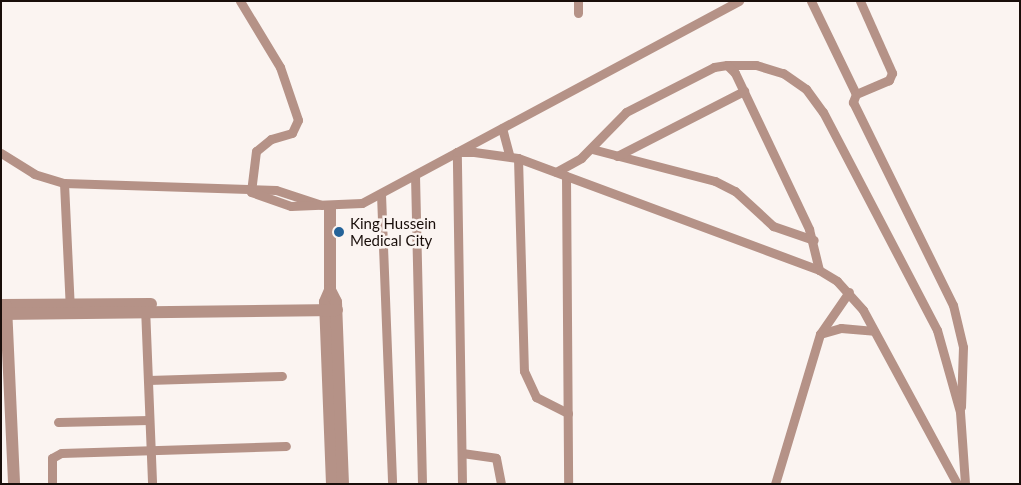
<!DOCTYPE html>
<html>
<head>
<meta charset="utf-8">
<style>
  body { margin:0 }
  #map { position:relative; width:1021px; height:485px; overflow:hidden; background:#fbf4f1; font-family:Lato,sans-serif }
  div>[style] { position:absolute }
  .service>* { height:9px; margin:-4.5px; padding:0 4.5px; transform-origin:4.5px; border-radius:4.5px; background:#b59287 }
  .minor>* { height:12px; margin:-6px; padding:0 6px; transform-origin:6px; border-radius:6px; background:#b59287 }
  .dots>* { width:14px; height:14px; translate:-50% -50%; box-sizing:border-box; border:2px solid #fbf4f1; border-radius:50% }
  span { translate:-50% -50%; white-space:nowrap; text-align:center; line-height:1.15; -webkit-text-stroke:5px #fbf4f1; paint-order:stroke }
  .poi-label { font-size:15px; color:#190e0a }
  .left { translate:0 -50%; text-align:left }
  .frame { position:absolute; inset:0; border:2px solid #190e0a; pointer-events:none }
</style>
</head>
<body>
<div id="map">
  <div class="service">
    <div style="left:240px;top:1px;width:77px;rotate:58.8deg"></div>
    <div style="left:280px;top:67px;width:56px;rotate:71.2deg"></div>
    <div style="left:298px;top:120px;width:14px;rotate:115deg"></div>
    <div style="left:292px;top:133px;width:22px;rotate:164deg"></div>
    <div style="left:271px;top:139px;width:19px;rotate:141deg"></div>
    <div style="left:256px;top:151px;width:41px;rotate:97deg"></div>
    <div style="left:578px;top:1px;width:12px;rotate:90deg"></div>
    <div style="left:811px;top:1px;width:103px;rotate:64.2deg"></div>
    <div style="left:860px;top:1px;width:79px;rotate:66deg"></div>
    <div style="left:892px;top:73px;width:8px;rotate:113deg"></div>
    <div style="left:889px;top:80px;width:36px;rotate:157deg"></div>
    <div style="left:856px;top:94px;width:9px;rotate:111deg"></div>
    <div style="left:853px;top:102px;width:226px;rotate:63.8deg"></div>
    <div style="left:953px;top:305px;width:43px;rotate:76.6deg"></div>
    <div style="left:963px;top:347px;width:60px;rotate:91.9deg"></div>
    <div style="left:727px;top:65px;width:29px"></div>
    <div style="left:756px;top:65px;width:28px;rotate:17deg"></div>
    <div style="left:783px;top:73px;width:28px;rotate:35deg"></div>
    <div style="left:806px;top:89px;width:29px;rotate:54deg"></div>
    <div style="left:823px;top:112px;width:246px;rotate:62.4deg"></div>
    <div style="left:937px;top:330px;width:85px;rotate:74.3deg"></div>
    <div style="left:960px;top:412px;width:72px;rotate:86deg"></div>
    <div style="left:502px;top:128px;width:28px;rotate:75deg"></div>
    <div style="left:592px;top:149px;width:127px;rotate:14.6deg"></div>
    <div style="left:715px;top:181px;width:22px;rotate:27deg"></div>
    <div style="left:735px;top:191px;width:52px;rotate:42.6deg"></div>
    <div style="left:773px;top:226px;width:43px;rotate:18.9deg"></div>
    <div style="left:1px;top:153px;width:39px;rotate:32deg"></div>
    <div style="left:34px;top:174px;width:31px;rotate:17deg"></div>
    <div style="left:64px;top:183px;width:212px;rotate:1.9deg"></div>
    <div style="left:276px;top:190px;width:48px;rotate:18.1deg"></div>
    <div style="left:617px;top:156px;width:143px;rotate:-27.1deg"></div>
    <div style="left:518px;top:158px;width:213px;rotate:88.4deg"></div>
    <div style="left:524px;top:371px;width:29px;rotate:65deg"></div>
    <div style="left:536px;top:397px;width:36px;rotate:27deg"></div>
    <div style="left:556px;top:172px;width:29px;rotate:-29deg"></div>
    <div style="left:581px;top:158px;width:64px;rotate:-45.6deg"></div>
    <div style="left:626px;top:112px;width:99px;rotate:-27.1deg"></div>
    <div style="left:714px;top:67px;width:13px;rotate:-9deg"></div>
    <div style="left:727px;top:65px;width:11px;rotate:45deg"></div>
    <div style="left:735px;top:73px;width:173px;rotate:64.6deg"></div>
    <div style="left:809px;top:229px;width:42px;rotate:76.3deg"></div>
    <div style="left:415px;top:175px;width:309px;rotate:88.7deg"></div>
    <div style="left:566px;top:176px;width:308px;rotate:89.6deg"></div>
    <div style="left:64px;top:183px;width:127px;rotate:87.3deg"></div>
    <div style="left:251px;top:192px;width:42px;rotate:19.3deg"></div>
    <div style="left:291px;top:206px;width:71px;rotate:-2.4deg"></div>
    <div style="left:362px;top:203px;width:428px;rotate:-28.2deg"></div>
    <div style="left:381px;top:194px;width:290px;rotate:87.8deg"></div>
    <div style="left:145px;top:307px;width:177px;rotate:87.7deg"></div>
    <div style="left:820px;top:334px;width:22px;rotate:-16deg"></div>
    <div style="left:841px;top:328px;width:33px;rotate:5deg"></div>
    <div style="left:148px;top:380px;width:134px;rotate:-1.7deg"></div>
    <div style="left:58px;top:422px;width:91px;rotate:-1.3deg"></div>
    <div style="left:462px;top:453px;width:34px;rotate:8deg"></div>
    <div style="left:496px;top:458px;width:26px;rotate:79deg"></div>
    <div style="left:52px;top:484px;width:26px;rotate:-90deg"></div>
    <div style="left:52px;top:458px;width:10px;rotate:-29deg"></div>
    <div style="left:61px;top:453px;width:225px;rotate:-1.8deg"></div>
    <div style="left:462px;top:484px;width:332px;rotate:-90.9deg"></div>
    <div style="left:457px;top:152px;width:17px"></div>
    <div style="left:474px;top:152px;width:44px;rotate:7.8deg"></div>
    <div style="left:518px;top:158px;width:321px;rotate:20.4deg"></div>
    <div style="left:819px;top:270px;width:21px;rotate:31deg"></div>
    <div style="left:837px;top:281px;width:39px;rotate:48deg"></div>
    <div style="left:863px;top:310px;width:198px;rotate:61.6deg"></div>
    <div style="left:775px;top:484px;width:157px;rotate:-73.3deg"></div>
    <div style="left:820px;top:334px;width:51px;rotate:-55.4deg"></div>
  </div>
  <div class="minor">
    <div style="left:330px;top:207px;width:83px;rotate:90deg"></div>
    <div style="left:330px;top:290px;width:13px;rotate:113deg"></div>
    <div style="left:325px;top:302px;width:182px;rotate:87.8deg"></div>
    <div style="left:330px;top:290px;width:13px;rotate:63deg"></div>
    <div style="left:336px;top:302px;width:182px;rotate:87.8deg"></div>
    <div style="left:1px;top:305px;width:150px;rotate:-0.4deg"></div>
    <div style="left:6px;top:306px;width:178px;rotate:87.4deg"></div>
    <div style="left:1px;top:314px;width:336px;rotate:-0.7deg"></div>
  </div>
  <div class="dots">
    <div style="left:339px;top:232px;background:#246399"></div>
  </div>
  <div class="poi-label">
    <span class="left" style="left:350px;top:232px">King Hussein<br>Medical City</span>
  </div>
  <div class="frame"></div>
</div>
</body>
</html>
